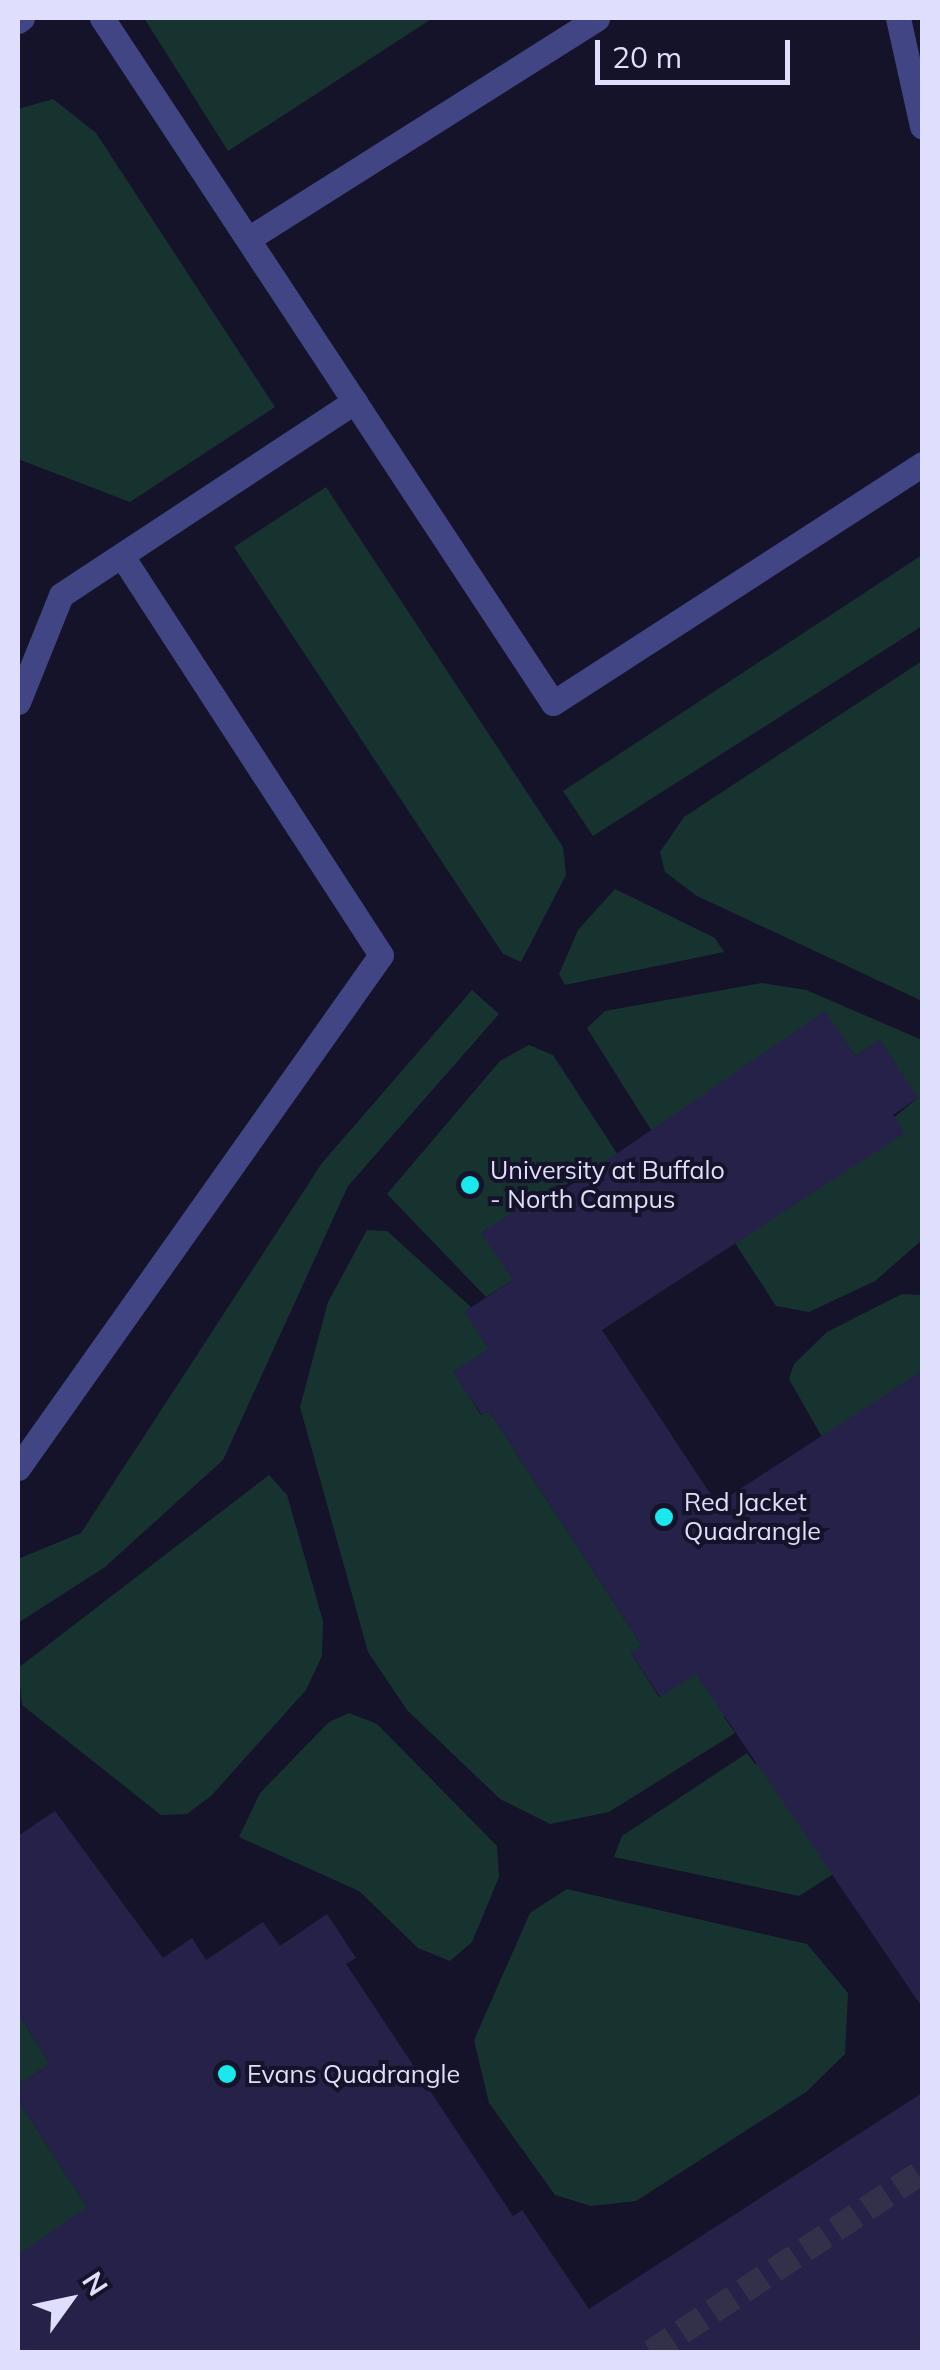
<!DOCTYPE html>
<html>
<head>
<meta charset="utf-8">
<style>
  body { margin:0 }
  #map { position:relative; width:940px; height:2370px; overflow:hidden; background:#151329; font-family:Mulish,sans-serif }
  div>[style] { position:absolute }
  .green>* { inset:0; background:#173330 }
  .building>* { inset:0; background:#262149 }
  .minor-tunnel>* { height:25px; margin-top:-12.5px; transform-origin:0; background:repeating-linear-gradient(90deg,#333149 0 25px,transparent 0 37px) }
  .minor>* { height:25px; margin:-12.5px; padding:0 12.5px; transform-origin:12.5px; border-radius:12.5px; background:#424584 }
  .dots>* { width:28px; height:28px; translate:-50% -50%; box-sizing:border-box; border:5px solid #151329; border-radius:50% }
  span { translate:-50% -50%; white-space:nowrap; text-align:center; line-height:1.15; -webkit-text-stroke:8px #151329; paint-order:stroke }
  .poi-label { font-size:25px; color:#dfdefc }
  .left { translate:0 -50%; text-align:left }
  .frame { position:absolute; inset:0; border:20px solid #dfdefc; pointer-events:none }
  .north { position:absolute; left:20px; top:2250px; width:100px; height:100px; -webkit-text-stroke:8px #151329; paint-order:stroke; rotate:57deg; font-size:28px; font-weight:700; line-height:40px; text-align:center; color:#dfdefc }
  .north::after { content:''; display:block; margin:auto; width:35px; height:45px; background:#dfdefc; clip-path:polygon(50% 0,100% 100%,50% 72%,0 100%) }
  .scale { position:absolute; left:595px; top:40px; width:195px; height:45px; box-sizing:border-box; border:5px solid #dfdefc; border-top:0; padding-left:12px; font-size:30px; line-height:35px; white-space:nowrap; color:#dfdefc; -webkit-text-stroke:8px #151329; paint-order:stroke }
</style>
</head>
<body>
<div id="map">
  <div class="green">
    <div style="clip-path:polygon(144px 18px,433px 18px,228px 151px)"></div>
    <div style="clip-path:polygon(53px 99px,96px 133px,275px 407px,130px 502px,18px 459px,18px 109px)"></div>
    <div style="clip-path:polygon(326px 487px,563px 847px,566px 875px,521px 962px,503px 954px,234px 547px)"></div>
    <div style="clip-path:polygon(922px 555px,922px 626px,593px 836px,563px 791px)"></div>
    <div style="clip-path:polygon(922px 661px,922px 1001px,697px 896px,665px 872px,660px 852px,684px 817px)"></div>
    <div style="clip-path:polygon(615px 889px,715px 938px,724px 952px,565px 985px,559px 974px,578px 930px)"></div>
    <div style="clip-path:polygon(762px 983px,806px 990px,922px 1040px,922px 1240px,875px 1281px,809px 1312px,776px 1306px,735px 1243px,917px 1099px,880px 1040px,855px 1056px,825px 1012px,653px 1133px,587px 1028px,605px 1011px)"></div>
    <div style="clip-path:polygon(472px 990px,499px 1014px,348px 1186px,223px 1460px,105px 1567px,18px 1623px,18px 1559px,81px 1533px,322px 1163px)"></div>
    <div style="clip-path:polygon(529px 1045px,553px 1055px,618px 1155px,482px 1232px,513px 1280px,486px 1297px,387px 1194px,500px 1061px)"></div>
    <div style="clip-path:polygon(367px 1230px,387px 1231px,471px 1307px,465px 1312px,489px 1349px,454px 1372px,481px 1415px,489px 1411px,642px 1646px,631px 1653px,659px 1697px,708px 1666px,736px 1709px,724px 1717px,735px 1733px,609px 1812px,550px 1824px,500px 1799px,407px 1710px,368px 1652px,300px 1407px,328px 1302px)"></div>
    <div style="clip-path:polygon(902px 1294px,922px 1295px,922px 1371px,822px 1437px,789px 1379px,794px 1364px,827px 1332px)"></div>
    <div style="clip-path:polygon(269px 1475px,287px 1495px,323px 1621px,322px 1656px,306px 1690px,212px 1795px,187px 1814px,161px 1815px,22px 1705px,18px 1668px)"></div>
    <div style="clip-path:polygon(349px 1713px,377px 1724px,497px 1846px,499px 1877px,472px 1942px,450px 1961px,418px 1948px,359px 1891px,239px 1837px,260px 1793px,329px 1722px)"></div>
    <div style="clip-path:polygon(747px 1753px,755px 1764px,762px 1760px,835px 1873px,799px 1896px,614px 1857px,622px 1836px)"></div>
    <div style="clip-path:polygon(567px 1889px,807px 1944px,848px 1993px,845px 2054px,806px 2092px,636px 2201px,591px 2206px,555px 2195px,489px 2103px,474px 2040px,530px 1913px)"></div>
    <div style="clip-path:polygon(18px 2013px,50px 2064px,18px 2085px)"></div>
    <div style="clip-path:polygon(18px 2100px,102px 2230px,18px 2255px)"></div>
  </div>
  <div class="building">
    <div style="clip-path:polygon(825px 1011px,855px 1056px,880px 1040px,918px 1098px,893px 1115px,905px 1133px,602px 1330px,717px 1504px,922px 1371px,922px 2007px,696px 1674px,660px 1697px,631px 1653px,642px 1646px,489px 1411px,482px 1415px,453px 1372px,489px 1349px,464px 1312px,513px 1280px,481px 1233px,527px 1203px,533px 1211px)"></div>
    <div style="clip-path:polygon(55px 1811px,163px 1958px,192px 1938px,206px 1960px,263px 1922px,280px 1946px,327px 1914px,356px 1958px,346px 1964px,513px 2216px,522px 2210px,589px 2309px,922px 2093px,922px 2352px,18px 2352px,18px 2255px,87px 2207px,18px 2100px,18px 2085px,50px 2064px,18px 2013px,18px 1836px)"></div>
  </div>
  <div class="minor-tunnel">
    <div style="left:651px;top:2352px;width:326px;rotate:-33.7deg"></div>
  </div>
  <div class="minor">
    <div style="left:102px;top:18px;width:820px;rotate:56.64deg"></div>
    <div style="left:553px;top:703px;width:440px;rotate:-32.9deg"></div>
    <div style="left:898px;top:18px;width:111px;rotate:77.5deg"></div>
    <div style="left:18px;top:21px;width:5px;rotate:-37deg"></div>
    <div style="left:248px;top:239px;width:413px;rotate:-32.3deg"></div>
    <div style="left:18px;top:702px;width:115px;rotate:-68.1deg"></div>
    <div style="left:61px;top:595px;width:352px;rotate:-33.4deg"></div>
    <div style="left:18px;top:1468px;width:628px;rotate:-54.72deg"></div>
    <div style="left:381px;top:955px;width:476px;rotate:-123deg"></div>
  </div>
  <div class="dots">
    <div style="left:470px;top:1185px;background:#1ae8ec"></div>
    <div style="left:664px;top:1517px;background:#1ae8ec"></div>
    <div style="left:227px;top:2074px;background:#1ae8ec"></div>
  </div>
  <div class="poi-label">
    <span class="left" style="left:490px;top:1185px">University at Buffalo<br>- North Campus</span>
    <span class="left" style="left:684px;top:1517px">Red Jacket<br>Quadrangle</span>
    <span class="left" style="left:247px;top:2074px">Evans Quadrangle</span>
  </div>
  <div class="frame"></div>
  <div class="north">N</div>
  <div class="scale">20 m</div>
</div>
</body>
</html>
